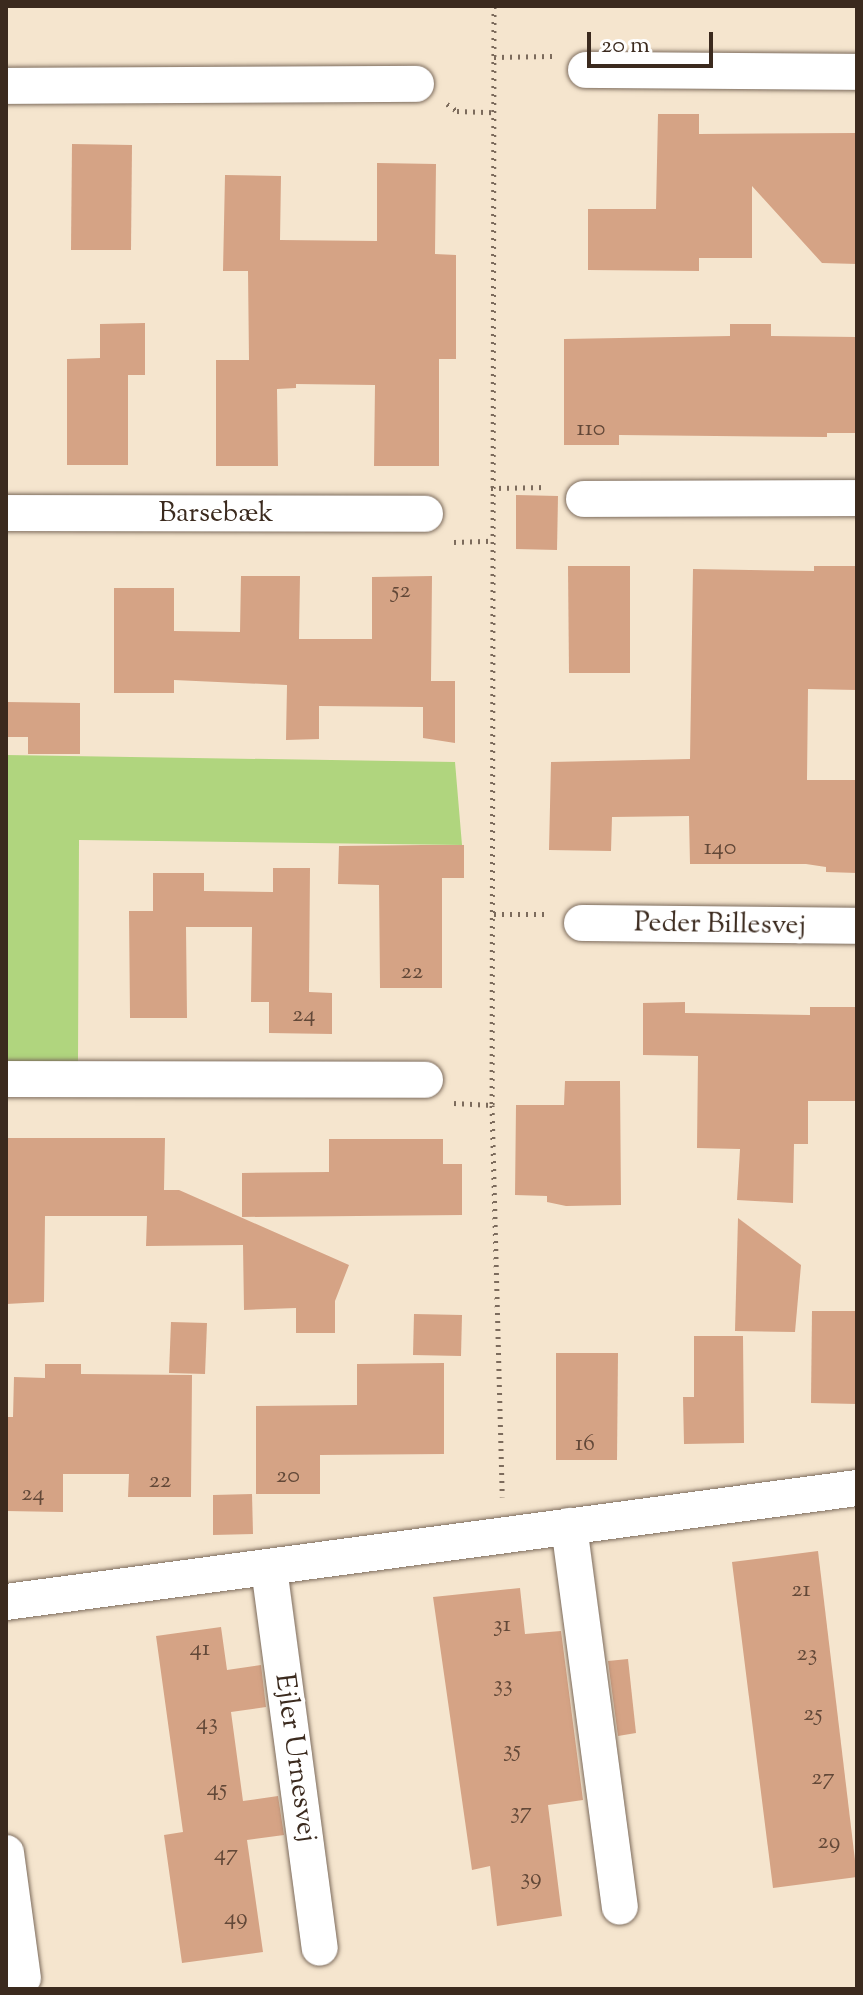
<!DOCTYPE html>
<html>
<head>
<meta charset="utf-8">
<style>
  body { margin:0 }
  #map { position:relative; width:863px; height:1995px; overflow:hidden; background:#f5e5ce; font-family:"Sorts Mill Goudy",serif }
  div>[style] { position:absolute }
  .green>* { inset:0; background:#b0d57e }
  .building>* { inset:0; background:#d5a385 }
  .path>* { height:5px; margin-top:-2.5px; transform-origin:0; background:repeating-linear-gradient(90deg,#7c6b5c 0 2px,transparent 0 8px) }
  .roads { filter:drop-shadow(0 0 2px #7c6b5c) drop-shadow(0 0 2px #7c6b5c) }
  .street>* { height:36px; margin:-18px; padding:0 18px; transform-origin:18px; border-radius:18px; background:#fff }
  span { translate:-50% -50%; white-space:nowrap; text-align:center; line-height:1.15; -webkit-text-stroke:8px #fff; paint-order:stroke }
  .number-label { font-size:24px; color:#624838 }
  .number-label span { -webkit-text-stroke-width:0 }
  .street-label { font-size:28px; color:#3b2a1e }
  .frame { position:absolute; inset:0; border:8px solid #3b2a1e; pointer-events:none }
  .scale { position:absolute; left:587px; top:32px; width:126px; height:36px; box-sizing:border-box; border:4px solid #3b2a1e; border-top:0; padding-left:10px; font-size:24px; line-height:28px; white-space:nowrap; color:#3b2a1e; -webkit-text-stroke:6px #fff; paint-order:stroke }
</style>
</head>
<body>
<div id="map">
  <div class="green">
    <div style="clip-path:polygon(6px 755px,455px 762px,462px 845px,79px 840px,78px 1063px,6px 1062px)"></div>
  </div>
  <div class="building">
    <div style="clip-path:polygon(658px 114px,699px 114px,699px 134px,857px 133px,857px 264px,822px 263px,752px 186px,752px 258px,699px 258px,699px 271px,588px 270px,588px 209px,656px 209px)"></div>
    <div style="clip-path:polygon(72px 144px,132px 145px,131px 250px,71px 250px)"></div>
    <div style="clip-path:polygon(377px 163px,436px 164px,435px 254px,456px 255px,456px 359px,439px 359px,439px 466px,374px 466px,375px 385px,296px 384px,296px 388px,277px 389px,278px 466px,216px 466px,216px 360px,249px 360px,248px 271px,223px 271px,225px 175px,281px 176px,280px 240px,377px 241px)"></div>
    <div style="clip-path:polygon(145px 323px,145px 375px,128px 375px,128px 465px,67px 465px,67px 359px,100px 358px,100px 324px)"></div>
    <div style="clip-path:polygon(730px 324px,771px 324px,771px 336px,857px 337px,857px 433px,827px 433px,827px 437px,619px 435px,619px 445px,564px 445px,564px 339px,730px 336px)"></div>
    <div style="clip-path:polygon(516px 495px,558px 496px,557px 550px,516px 549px)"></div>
    <div style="clip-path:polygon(568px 566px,630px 566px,630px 673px,569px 673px)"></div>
    <div style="clip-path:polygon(814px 566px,857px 566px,857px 690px,808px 689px,807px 780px,857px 780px,857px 873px,826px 872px,826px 867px,806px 864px,690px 864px,689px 816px,612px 817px,611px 851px,549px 850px,551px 762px,690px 759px,693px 569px,814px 571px)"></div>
    <div style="clip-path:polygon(241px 576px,300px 576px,299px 639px,372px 639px,372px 577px,432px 576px,431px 681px,455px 681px,455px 743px,423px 738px,423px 707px,319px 706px,319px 739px,286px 740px,287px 685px,174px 680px,174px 693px,114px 693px,114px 588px,174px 588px,174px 631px,240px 632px)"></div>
    <div style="clip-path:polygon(6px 702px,80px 703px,80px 754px,28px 754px,28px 737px,6px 737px)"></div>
    <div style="clip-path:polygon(423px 845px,464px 845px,464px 878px,442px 878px,442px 988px,380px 988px,379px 885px,338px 884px,339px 846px)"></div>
    <div style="clip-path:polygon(273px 868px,310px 868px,309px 992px,332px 993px,332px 1034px,269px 1033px,269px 1002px,251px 1002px,252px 927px,186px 927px,187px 1018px,130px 1018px,129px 911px,153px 911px,153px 873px,204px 873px,204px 891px,273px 892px)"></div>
    <div style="clip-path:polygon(685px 1002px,685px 1013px,810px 1015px,810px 1007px,857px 1007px,857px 1101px,808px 1101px,808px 1144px,794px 1144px,793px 1203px,737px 1200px,740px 1149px,697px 1148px,698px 1056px,643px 1055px,643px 1003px)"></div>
    <div style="clip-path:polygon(565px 1081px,620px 1081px,621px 1205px,566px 1206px,547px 1202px,547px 1196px,515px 1195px,516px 1105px,564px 1105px)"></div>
    <div style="clip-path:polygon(6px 1138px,165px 1138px,164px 1190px,179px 1190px,349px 1265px,335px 1301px,335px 1333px,296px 1333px,296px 1308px,244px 1310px,243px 1245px,146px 1246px,147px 1216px,45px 1216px,44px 1302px,6px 1304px)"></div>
    <div style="clip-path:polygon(329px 1139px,443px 1139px,443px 1164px,462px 1164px,462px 1215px,242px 1217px,242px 1173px,329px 1172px)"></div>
    <div style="clip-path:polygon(738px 1218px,801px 1265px,795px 1332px,735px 1331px)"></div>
    <div style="clip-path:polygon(812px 1311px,857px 1311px,857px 1404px,811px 1403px)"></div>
    <div style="clip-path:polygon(414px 1314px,462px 1315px,461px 1356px,413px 1355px)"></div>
    <div style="clip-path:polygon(171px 1322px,207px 1323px,205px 1374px,169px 1373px)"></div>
    <div style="clip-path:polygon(694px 1336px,743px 1336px,744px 1443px,684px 1444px,683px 1397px,694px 1397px)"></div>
    <div style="clip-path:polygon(556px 1353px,618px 1353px,617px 1460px,556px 1460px)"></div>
    <div style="clip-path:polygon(444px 1363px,444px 1454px,320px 1455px,320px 1494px,256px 1494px,256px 1406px,357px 1405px,357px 1364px)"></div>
    <div style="clip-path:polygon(45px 1364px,81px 1364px,81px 1374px,192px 1375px,191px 1497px,128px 1497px,129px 1474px,63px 1474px,63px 1512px,6px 1511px,6px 1417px,13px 1417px,14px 1377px,45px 1378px)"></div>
    <div style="clip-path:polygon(252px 1494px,253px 1534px,213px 1535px,213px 1495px)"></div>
    <div style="clip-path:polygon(818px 1551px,857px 1877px,773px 1888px,732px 1562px)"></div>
    <div style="clip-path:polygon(520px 1588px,525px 1634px,561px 1631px,583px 1800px,548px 1805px,562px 1916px,497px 1926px,490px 1866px,472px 1870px,433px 1597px)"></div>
    <div style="clip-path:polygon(221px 1627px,227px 1670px,261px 1665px,266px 1707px,231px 1712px,243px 1801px,278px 1796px,284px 1835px,247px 1840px,263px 1952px,182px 1963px,164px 1835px,183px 1832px,156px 1636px)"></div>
    <div style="clip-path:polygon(628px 1659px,636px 1733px,618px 1736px,608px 1661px)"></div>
  </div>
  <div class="path">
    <div style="left:494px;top:6px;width:1099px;rotate:90.1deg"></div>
    <div style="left:492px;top:1105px;width:392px;rotate:88.5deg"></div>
    <div style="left:494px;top:57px;width:58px;rotate:-1deg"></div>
    <div style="left:447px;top:104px;width:12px;rotate:35deg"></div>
    <div style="left:457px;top:111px;width:36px;rotate:2deg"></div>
    <div style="left:491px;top:488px;width:56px;rotate:-1deg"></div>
    <div style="left:454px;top:542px;width:38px;rotate:-2deg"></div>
    <div style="left:494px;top:914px;width:51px"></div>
    <div style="left:454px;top:1103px;width:38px;rotate:3deg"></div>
  </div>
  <div class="roads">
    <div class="street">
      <div style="left:586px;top:70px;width:271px;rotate:0.4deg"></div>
      <div style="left:6px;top:86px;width:410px;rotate:-0.3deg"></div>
      <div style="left:584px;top:499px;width:273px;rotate:-0.2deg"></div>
      <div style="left:6px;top:513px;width:419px;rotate:0.1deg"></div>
      <div style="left:582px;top:923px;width:275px;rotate:0.6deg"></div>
      <div style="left:6px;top:1079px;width:419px;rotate:0.1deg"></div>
      <div style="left:569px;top:1526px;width:384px;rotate:82.4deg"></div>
      <div style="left:269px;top:1568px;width:383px;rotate:82.4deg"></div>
      <div style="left:6px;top:1602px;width:859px;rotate:-7.63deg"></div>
      <div style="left:6px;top:1853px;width:126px;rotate:82.3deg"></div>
    </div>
  </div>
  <div class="number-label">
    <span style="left:591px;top:430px">110</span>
    <span style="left:401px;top:592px">52</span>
    <span style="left:720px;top:849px">140</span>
    <span style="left:412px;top:973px">22</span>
    <span style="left:304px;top:1016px">24</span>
    <span style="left:585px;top:1445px">16</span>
    <span style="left:288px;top:1477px">20</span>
    <span style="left:160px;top:1482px">22</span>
    <span style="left:33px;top:1495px">24</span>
    <span style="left:801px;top:1591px">21</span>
    <span style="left:502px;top:1626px">31</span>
    <span style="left:200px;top:1650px">41</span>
    <span style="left:807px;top:1655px">23</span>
    <span style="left:503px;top:1686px">33</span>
    <span style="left:813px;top:1715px">25</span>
    <span style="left:207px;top:1724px">43</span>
    <span style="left:512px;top:1751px">35</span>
    <span style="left:823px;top:1779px">27</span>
    <span style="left:217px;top:1790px">45</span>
    <span style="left:521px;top:1813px">37</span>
    <span style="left:829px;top:1843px">29</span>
    <span style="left:226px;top:1855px">47</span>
    <span style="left:531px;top:1879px">39</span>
    <span style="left:236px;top:1919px">49</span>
  </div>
  <div class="street-label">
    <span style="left:216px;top:514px">Barsebæk</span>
    <span style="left:720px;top:925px;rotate:1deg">Peder Billesvej</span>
    <span style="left:295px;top:1758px;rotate:82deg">Ejler Urnesvej</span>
  </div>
  <div class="frame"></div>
  <div class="scale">20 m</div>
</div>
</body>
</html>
